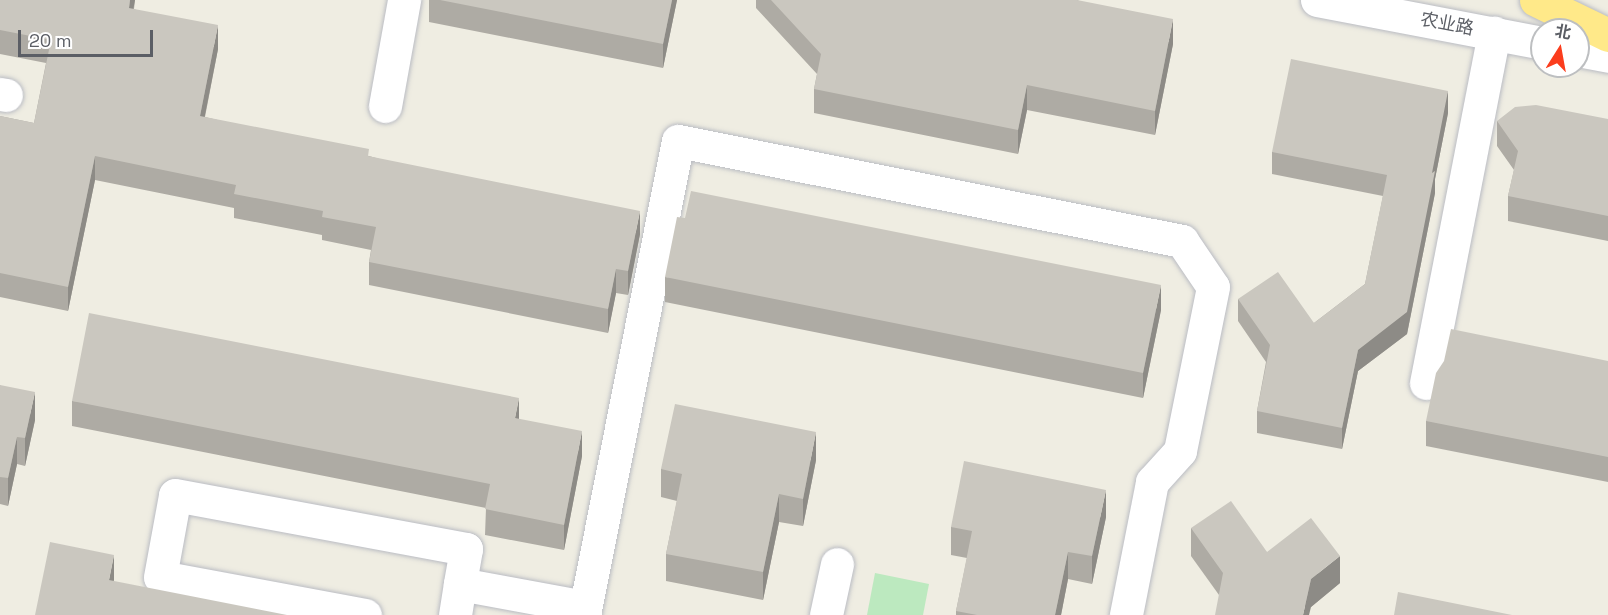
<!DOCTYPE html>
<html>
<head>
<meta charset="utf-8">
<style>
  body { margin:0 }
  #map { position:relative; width:1608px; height:615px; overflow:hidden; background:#efede2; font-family:"Space Grotesk","Noto Sans SC",sans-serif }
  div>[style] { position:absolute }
  .green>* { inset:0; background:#bce9bf }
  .roads { filter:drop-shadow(0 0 2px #babcc3) drop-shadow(0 0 2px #babcc3) }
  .minor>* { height:33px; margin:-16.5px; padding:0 16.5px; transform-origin:16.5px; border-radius:16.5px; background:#fff }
  .highway>* { height:33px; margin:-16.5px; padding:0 16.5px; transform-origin:16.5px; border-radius:16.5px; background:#ffe989 }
  .wall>* { inset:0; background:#aeaba4 }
  .shaded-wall>* { inset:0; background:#8d8b86 }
  .building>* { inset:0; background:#cac7bf }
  span { translate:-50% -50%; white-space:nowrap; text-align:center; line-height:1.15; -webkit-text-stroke:4.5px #fff; paint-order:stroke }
  .street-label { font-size:18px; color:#5b5e65 }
  .north { position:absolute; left:1530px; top:18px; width:60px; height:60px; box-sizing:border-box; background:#fff; border:2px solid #bdbfc1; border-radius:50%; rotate:11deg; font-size:16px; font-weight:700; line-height:24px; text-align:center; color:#5b5e65 }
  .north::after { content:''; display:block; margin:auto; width:21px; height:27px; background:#fb3d1d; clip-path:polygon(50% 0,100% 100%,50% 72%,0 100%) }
  .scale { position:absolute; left:18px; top:30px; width:135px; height:27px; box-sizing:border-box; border:3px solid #5b5e65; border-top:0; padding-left:8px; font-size:18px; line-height:21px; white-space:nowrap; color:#5b5e65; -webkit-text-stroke:4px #fff; paint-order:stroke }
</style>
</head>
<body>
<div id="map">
  <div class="green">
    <div style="clip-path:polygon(875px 573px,929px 584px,923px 615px,867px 615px)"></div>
  </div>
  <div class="roads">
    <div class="minor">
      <div style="left:1317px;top:0;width:229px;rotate:10.8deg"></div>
      <div style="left:1578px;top:50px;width:31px;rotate:11deg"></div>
      <div style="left:0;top:94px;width:6px;rotate:9deg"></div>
      <div style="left:385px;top:106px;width:108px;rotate:-79.8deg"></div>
      <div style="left:1426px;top:383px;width:357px;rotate:-79deg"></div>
      <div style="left:365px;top:615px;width:208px;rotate:-169.5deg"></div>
      <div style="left:160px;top:577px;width:83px;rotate:-79.6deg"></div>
      <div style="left:175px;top:495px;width:296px;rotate:10.5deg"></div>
      <div style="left:466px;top:549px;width:36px;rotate:100deg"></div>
      <div style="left:460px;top:584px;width:127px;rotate:10.4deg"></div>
      <div style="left:455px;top:615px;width:31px;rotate:-81deg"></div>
      <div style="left:584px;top:615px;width:483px;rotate:-78.8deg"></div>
      <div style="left:678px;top:141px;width:514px;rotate:11.22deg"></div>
      <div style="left:1182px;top:241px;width:55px;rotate:56deg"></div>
      <div style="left:1213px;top:287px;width:167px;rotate:101.4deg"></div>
      <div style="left:1180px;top:451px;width:42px;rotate:132.1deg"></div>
      <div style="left:1152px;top:482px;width:136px;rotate:101.1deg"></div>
      <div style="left:826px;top:615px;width:52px;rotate:-77.8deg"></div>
    </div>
    <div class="highway">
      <div style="left:1536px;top:0;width:80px;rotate:25.9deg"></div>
    </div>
  </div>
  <div class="wall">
    <div style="clip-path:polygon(0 0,135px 0,134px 9px,218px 49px,205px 117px,369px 156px,640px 234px,628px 295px,616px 293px,608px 333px,369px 285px,369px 262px,371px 250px,322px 240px,322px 235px,234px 218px,234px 208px,95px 180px,68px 311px,0 297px,0 116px,34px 123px,46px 63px,0 54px)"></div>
    <div style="clip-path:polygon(429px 0,677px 0,663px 68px,429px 22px)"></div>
    <div style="clip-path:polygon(756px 0,1077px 0,1173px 44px,1155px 135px,1027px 110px,1018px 154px,814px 113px,814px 89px,817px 74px,756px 8px)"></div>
    <div style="clip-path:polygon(1448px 113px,1435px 179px,1435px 193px,1407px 334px,1358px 371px,1342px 449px,1257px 433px,1257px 411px,1266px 362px,1238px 321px,1238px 299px,1314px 323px,1365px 284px,1383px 196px,1272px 174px,1272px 152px)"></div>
    <div style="clip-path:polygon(1608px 119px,1608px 241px,1508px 221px,1508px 196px,1514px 170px,1497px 146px,1497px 121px)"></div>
    <div style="clip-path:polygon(665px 277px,1161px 310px,1143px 398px,665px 302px)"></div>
    <div style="clip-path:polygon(1608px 361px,1608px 482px,1426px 446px,1426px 421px)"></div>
    <div style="clip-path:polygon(0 385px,35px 420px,25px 466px,17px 464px,8px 506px,0 504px)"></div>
    <div style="clip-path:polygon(72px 401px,519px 419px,582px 456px,564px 550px,485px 535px,486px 508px,72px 426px)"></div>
    <div style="clip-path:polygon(816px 460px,803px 526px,779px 522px,763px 600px,666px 581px,666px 554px,677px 501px,661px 497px,661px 469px)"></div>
    <div style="clip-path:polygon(1106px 517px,1092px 584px,1068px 579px,1061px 615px,956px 615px,956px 611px,967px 558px,951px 555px,951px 527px)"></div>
    <div style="clip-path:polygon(1191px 528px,1267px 552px,1340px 583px,1311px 607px,1219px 595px,1191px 556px)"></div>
  </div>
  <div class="shaded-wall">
    <div style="clip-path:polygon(130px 0,135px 0,129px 32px,129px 8px)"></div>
    <div style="clip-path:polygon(672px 0,677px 0,663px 68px,663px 44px)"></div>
    <div style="clip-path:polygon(1173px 19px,1173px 44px,1155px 135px,1155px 111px)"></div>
    <div style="clip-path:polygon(218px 25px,218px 49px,200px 140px,200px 116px)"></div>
    <div style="clip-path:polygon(1027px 85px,1027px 110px,1018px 154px,1018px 130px)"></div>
    <div style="clip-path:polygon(1448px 91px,1448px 113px,1435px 179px,1435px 193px,1407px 334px,1358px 371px,1342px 449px,1342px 428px,1358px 350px)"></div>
    <div style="clip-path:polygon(95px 156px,95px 180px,68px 311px,68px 287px)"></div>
    <div style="clip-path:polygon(640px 211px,640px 234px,628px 295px,628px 271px)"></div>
    <div style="clip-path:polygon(616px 269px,616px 293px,608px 333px,608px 309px)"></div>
    <div style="clip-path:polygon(1161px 285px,1161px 310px,1143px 398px,1143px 373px)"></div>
    <div style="clip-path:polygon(35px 392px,35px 420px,25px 466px,25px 438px)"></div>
    <div style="clip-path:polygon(519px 398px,519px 423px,515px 418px)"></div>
    <div style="clip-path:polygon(582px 431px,582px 456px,564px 550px,564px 525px)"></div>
    <div style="clip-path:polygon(816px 432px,816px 460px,803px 526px,803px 499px)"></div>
    <div style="clip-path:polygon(17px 437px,17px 464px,8px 506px,8px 478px)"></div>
    <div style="clip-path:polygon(1106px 490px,1106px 517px,1092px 584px,1092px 556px)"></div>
    <div style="clip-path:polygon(779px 494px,779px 522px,763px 600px,763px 572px)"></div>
    <div style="clip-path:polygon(1068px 552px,1068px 579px,1061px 615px,1055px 615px)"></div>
    <div style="clip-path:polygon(114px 555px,114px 580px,109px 605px,109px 580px)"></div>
    <div style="clip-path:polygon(1340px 556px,1340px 583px,1311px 607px,1309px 615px,1303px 615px,1311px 579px)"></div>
  </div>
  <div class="building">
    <div style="clip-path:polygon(0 0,130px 0,129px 8px,218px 25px,200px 116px,369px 149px,368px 156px,640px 211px,628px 271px,616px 269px,608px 309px,369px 262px,376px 227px,322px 217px,323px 211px,234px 194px,236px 185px,95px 156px,68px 287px,0 273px,0 116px,34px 123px,51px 40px,0 30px)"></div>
    <div style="clip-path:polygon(440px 0,672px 0,663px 44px)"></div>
    <div style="clip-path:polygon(771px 0,1077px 0,1173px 19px,1155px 111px,1027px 85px,1018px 130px,814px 89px,821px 54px)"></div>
    <div style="clip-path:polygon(1291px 59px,1448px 91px,1432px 173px,1435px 171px,1407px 312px,1358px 350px,1342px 428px,1257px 411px,1270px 345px,1238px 299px,1278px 272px,1314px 323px,1365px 284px,1387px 175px,1272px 152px)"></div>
    <div style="clip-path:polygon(1536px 105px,1608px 119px,1608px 216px,1508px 196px,1518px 151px,1497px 121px,1515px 107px)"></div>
    <div style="clip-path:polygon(691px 191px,1161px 285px,1143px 373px,665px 277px,677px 217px,685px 218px)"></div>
    <div style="clip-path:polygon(89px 313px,519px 398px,515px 418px,582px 431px,564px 525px,485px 509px,490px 484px,72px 401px)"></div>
    <div style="clip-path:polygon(1451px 329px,1608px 361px,1608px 457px,1426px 421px,1436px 373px,1444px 361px)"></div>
    <div style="clip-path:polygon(0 385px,35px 392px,25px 438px,17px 437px,8px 478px,0 477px)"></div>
    <div style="clip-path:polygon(675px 404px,816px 432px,803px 499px,779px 494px,763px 572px,666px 554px,682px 474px,661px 469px)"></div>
    <div style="clip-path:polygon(964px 461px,1106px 490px,1092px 556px,1068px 552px,1055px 615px,977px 615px,956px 611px,972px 531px,951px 527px)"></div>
    <div style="clip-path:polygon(1231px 501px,1267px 552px,1311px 518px,1340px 556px,1311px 579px,1303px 615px,1215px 615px,1223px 573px,1191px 528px)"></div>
    <div style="clip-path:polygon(50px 542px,114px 555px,109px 580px,287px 615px,35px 615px)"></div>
    <div style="clip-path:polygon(1398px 592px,1512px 615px,1394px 615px)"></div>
  </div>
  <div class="street-label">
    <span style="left:1447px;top:24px;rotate:11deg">农业路</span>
  </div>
  <div class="north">北</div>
  <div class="scale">20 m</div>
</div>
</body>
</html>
